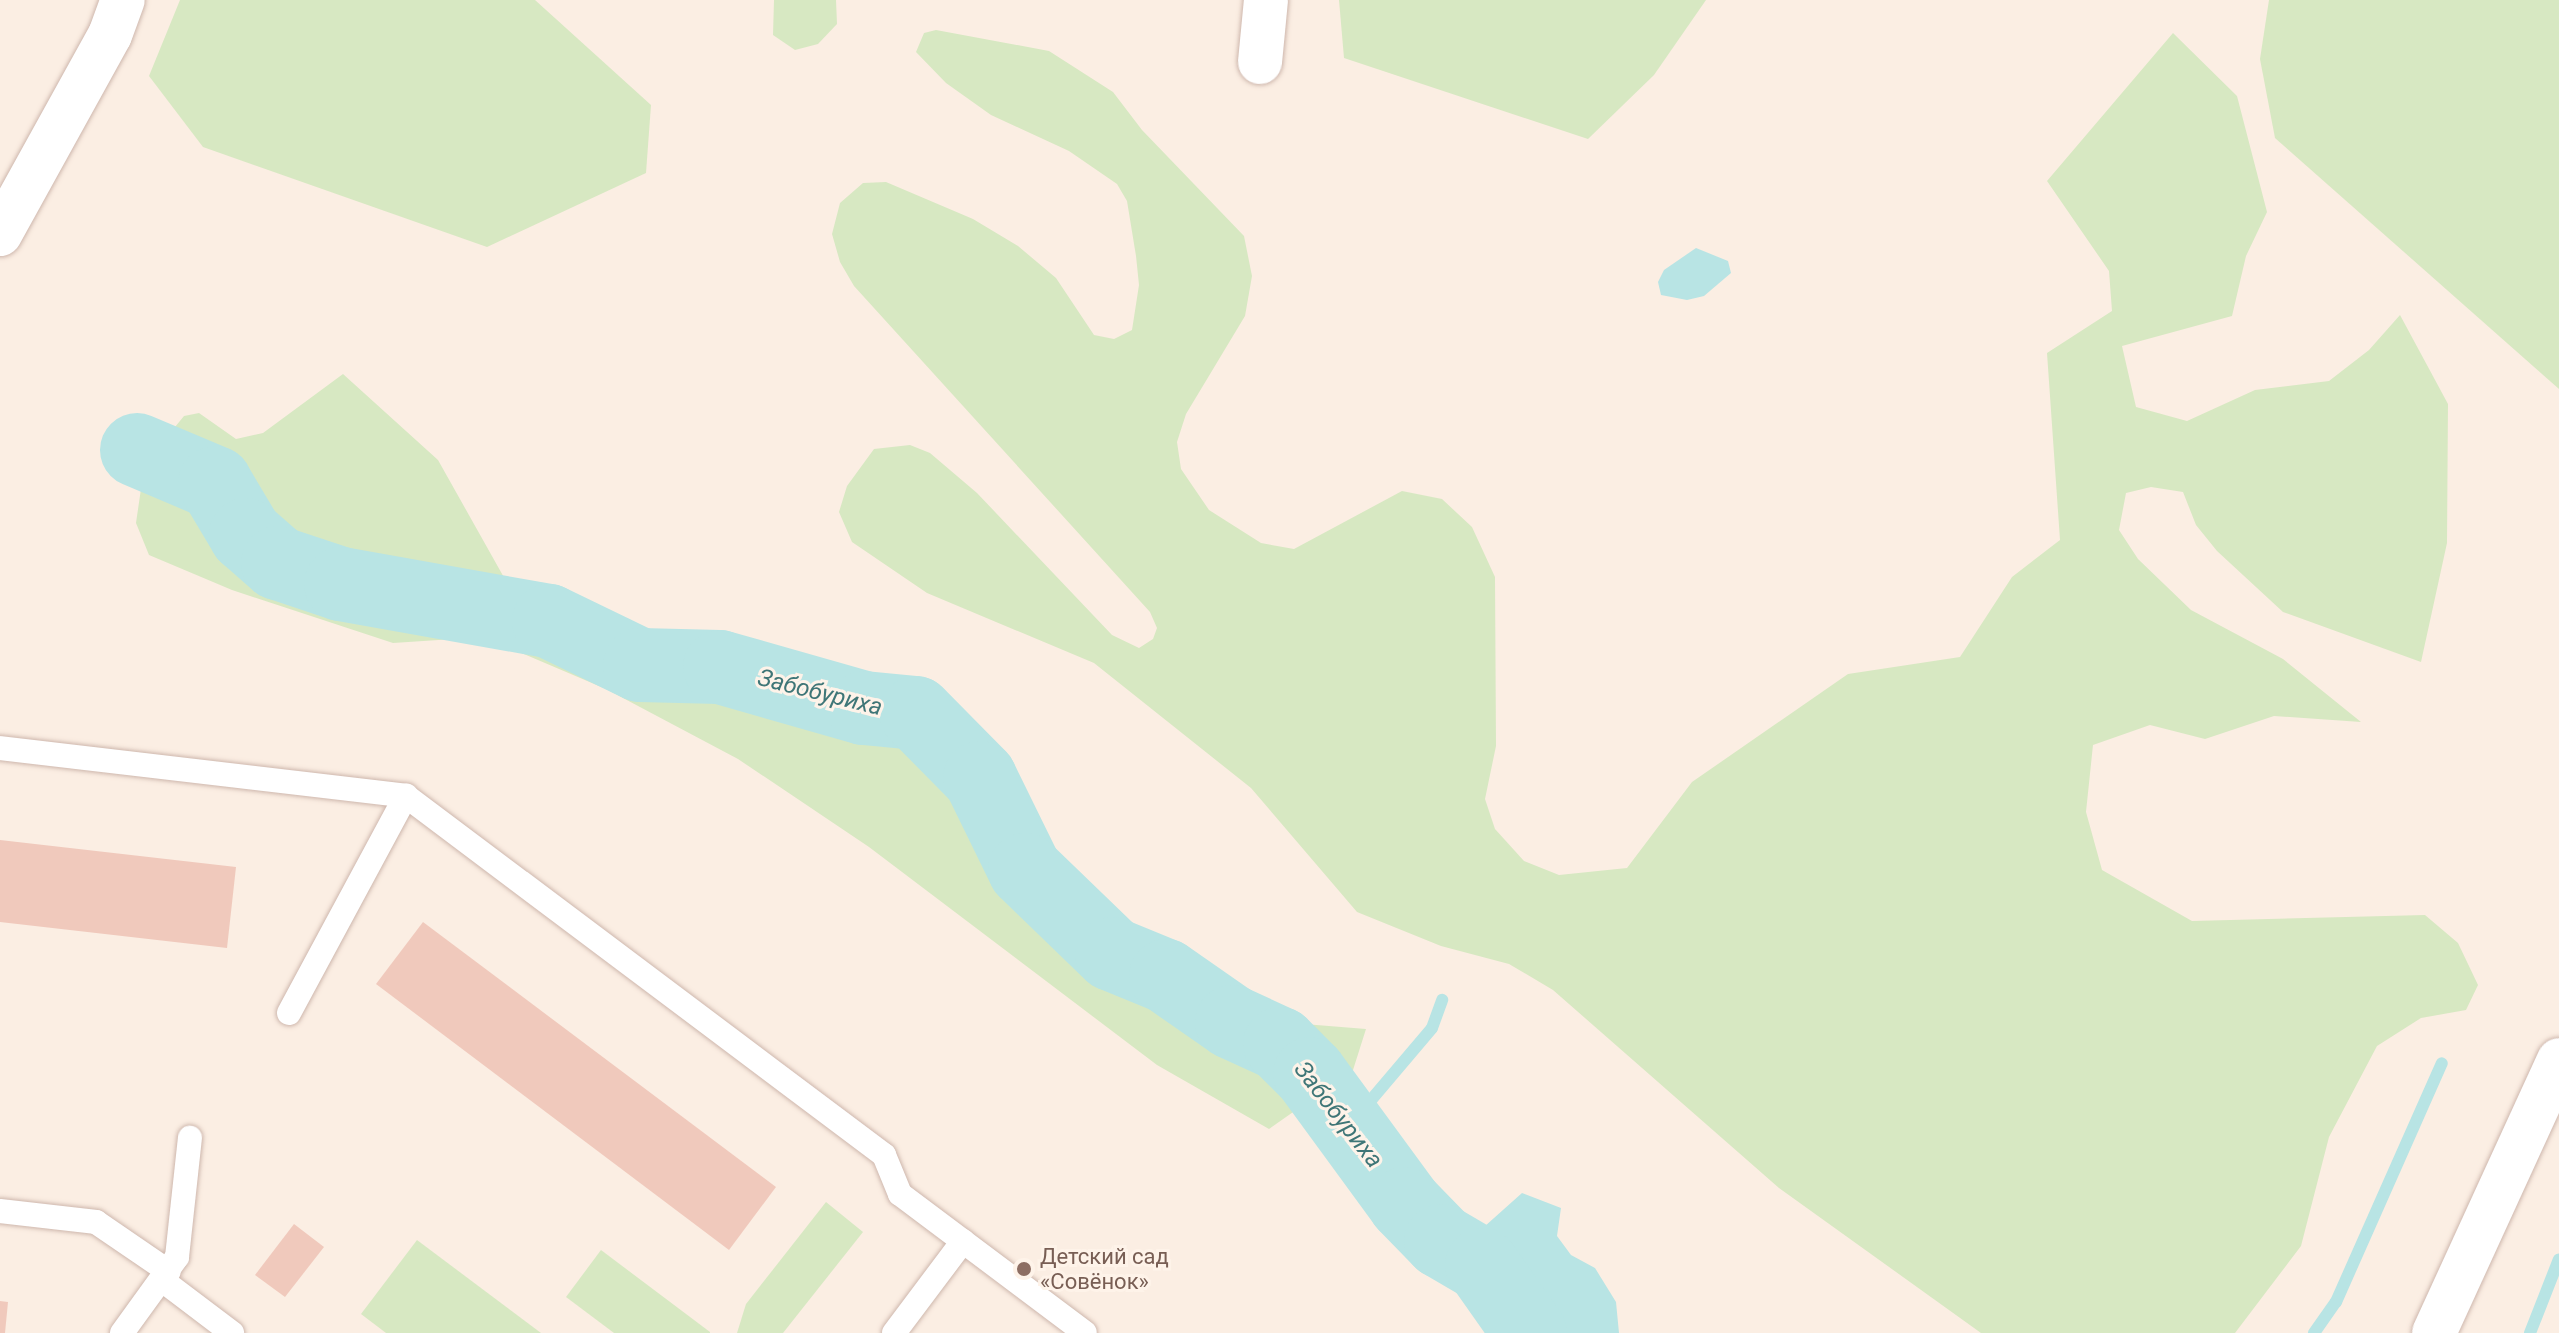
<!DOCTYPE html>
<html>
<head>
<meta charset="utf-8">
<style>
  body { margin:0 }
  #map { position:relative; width:2559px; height:1333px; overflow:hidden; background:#fbeee3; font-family:Roboto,sans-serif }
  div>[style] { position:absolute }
  .green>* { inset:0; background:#d7e8c2 }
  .water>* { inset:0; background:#b8e4e4 }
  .stream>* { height:12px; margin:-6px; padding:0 6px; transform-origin:6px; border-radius:6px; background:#b8e4e4 }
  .river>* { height:74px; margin:-37px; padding:0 37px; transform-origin:37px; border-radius:37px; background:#b8e4e4 }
  .building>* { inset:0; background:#f0c9bc }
  .roads { filter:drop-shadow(0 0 2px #ceb7ad) drop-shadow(0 0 2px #ceb7ad) }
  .service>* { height:24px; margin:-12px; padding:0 12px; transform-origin:12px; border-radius:12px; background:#fff }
  .minor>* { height:44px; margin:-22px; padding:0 22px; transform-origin:22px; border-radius:22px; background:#fff }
  .tertiary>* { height:44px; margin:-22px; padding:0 22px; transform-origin:22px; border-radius:22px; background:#fff }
  .secondary>* { height:44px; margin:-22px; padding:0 22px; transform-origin:22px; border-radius:22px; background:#fff }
  .dots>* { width:22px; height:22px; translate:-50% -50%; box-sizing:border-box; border:4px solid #fef3e9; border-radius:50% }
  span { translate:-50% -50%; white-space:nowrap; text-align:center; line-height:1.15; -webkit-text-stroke:6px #fef3e9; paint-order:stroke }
  .education-label { font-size:22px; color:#785e54 }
  .left { translate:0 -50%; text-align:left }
  .water-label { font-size:24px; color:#3f7677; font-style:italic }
</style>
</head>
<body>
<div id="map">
  <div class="green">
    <div style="clip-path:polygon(180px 0,535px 0,651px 105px,646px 173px,487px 247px,203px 147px,149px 76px)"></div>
    <div style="clip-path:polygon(774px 0,836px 0,837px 24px,818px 44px,795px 50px,773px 35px)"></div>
    <div style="clip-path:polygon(1339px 0,1706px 0,1654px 75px,1588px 139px,1344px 58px)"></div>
    <div style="clip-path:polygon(2269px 0,2559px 0,2559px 389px,2275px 138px,2260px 59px)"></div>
    <div style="clip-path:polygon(936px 30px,1049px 51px,1113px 92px,1142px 130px,1244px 236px,1252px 276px,1245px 316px,1186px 414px,1177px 442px,1181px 469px,1209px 510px,1261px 543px,1294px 549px,1402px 491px,1442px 499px,1472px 527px,1495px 577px,1496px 746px,1485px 799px,1495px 829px,1524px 861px,1559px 875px,1627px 868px,1692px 782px,1848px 674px,1960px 657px,2012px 577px,2060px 540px,2047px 353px,2112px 311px,2109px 271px,2047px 181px,2173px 33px,2237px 96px,2267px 212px,2246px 256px,2232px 316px,2122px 346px,2136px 407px,2187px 421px,2255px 390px,2329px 381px,2369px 350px,2400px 315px,2448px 404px,2447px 543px,2421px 662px,2283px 612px,2217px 551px,2196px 525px,2183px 492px,2151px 487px,2126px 493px,2119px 530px,2138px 559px,2191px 610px,2283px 659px,2361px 722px,2274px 716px,2205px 739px,2150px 725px,2093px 745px,2086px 812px,2102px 870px,2192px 921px,2425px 915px,2458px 943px,2478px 985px,2466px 1010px,2421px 1018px,2377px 1046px,2329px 1137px,2301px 1246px,2235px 1333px,1981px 1333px,1779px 1188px,1553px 990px,1509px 964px,1441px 946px,1357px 912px,1251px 788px,1094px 663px,927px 593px,852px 542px,839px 512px,847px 486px,874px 449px,910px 445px,930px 453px,977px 493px,1112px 635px,1139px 648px,1153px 639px,1157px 628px,1150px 612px,854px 286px,840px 262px,832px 234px,840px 203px,863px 183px,886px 182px,973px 219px,1018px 246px,1056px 278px,1094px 335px,1114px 339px,1132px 330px,1139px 285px,1136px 256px,1127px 201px,1117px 184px,1069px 151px,991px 115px,946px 83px,916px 52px,924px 33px)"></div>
    <div style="clip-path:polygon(343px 374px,438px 460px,506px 581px,756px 667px,916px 702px,981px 759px,1040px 865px,1113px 930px,1304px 1024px,1366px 1029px,1353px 1070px,1269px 1129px,1157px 1065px,869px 847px,738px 759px,606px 689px,484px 637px,393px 643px,232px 590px,149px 555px,136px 523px,142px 482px,157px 449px,184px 416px,199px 413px,236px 439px,263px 433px)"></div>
    <div style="clip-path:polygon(826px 1202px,863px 1232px,783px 1333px,737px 1333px,746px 1304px)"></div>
    <div style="clip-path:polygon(417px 1240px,541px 1333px,386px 1333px,361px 1314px)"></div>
    <div style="clip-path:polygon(601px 1250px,710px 1332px,710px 1333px,614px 1333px,566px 1297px)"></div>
  </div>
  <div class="water">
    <div style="clip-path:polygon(1696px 248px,1728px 261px,1731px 273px,1704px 296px,1687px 300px,1661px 295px,1658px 282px,1664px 270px)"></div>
    <div style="clip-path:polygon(1522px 1193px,1561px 1208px,1557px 1236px,1571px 1255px,1595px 1268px,1616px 1302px,1619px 1333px,1511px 1333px,1455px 1283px,1447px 1260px)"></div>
  </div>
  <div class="stream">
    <div style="left:1349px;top:1126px;width:128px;rotate:-49.7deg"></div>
    <div style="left:1432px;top:1028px;width:30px;rotate:-70deg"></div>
    <div style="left:2314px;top:1333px;width:38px;rotate:-55deg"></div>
    <div style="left:2336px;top:1302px;width:261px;rotate:-66.1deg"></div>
    <div style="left:2530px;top:1333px;width:79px;rotate:-68.6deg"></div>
  </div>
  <div class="river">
    <div style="left:137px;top:450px;width:85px;rotate:22.9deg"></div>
    <div style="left:215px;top:483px;width:61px;rotate:59.2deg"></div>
    <div style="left:246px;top:535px;width:43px;rotate:41.2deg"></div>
    <div style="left:278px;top:563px;width:66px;rotate:18.4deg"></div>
    <div style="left:341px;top:584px;width:211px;rotate:10.1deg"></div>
    <div style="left:549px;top:621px;width:101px;rotate:25.8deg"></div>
    <div style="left:640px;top:665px;width:80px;rotate:1.4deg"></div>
    <div style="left:720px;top:667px;width:150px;rotate:15.9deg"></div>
    <div style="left:864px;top:708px;width:52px;rotate:5.5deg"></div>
    <div style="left:916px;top:713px;width:91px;rotate:45.4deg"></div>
    <div style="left:980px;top:778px;width:102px;rotate:63.9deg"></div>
    <div style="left:1025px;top:870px;width:121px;rotate:44deg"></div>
    <div style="left:1112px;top:954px;width:58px;rotate:22.2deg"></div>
    <div style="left:1166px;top:976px;width:80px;rotate:34.9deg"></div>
    <div style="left:1232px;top:1022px;width:53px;rotate:24.6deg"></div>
    <div style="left:1280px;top:1044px;width:42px;rotate:45deg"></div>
    <div style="left:1310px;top:1074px;width:161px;rotate:53.8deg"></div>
    <div style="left:1405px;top:1204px;width:52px;rotate:45.8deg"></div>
    <div style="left:1441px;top:1241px;width:48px;rotate:30.3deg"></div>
    <div style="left:1482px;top:1265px;width:83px;rotate:54.8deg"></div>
  </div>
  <div class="building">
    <div style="clip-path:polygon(0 840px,236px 867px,227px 948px,0 922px)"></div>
    <div style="clip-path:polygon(423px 922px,776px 1187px,729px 1250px,376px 984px)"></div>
    <div style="clip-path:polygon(294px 1224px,324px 1247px,285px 1297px,255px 1275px)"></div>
    <div style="clip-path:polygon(0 1301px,8px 1302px,5px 1333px,0 1333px)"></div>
  </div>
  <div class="roads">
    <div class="service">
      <div style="left:0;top:748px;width:409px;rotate:6.7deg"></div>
      <div style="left:406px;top:796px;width:598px;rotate:36.91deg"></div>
      <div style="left:884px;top:1155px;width:42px;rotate:67.7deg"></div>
      <div style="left:900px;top:1194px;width:231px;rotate:36.9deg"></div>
      <div style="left:289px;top:1013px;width:247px;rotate:-61.7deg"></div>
      <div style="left:0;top:1211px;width:97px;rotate:6.5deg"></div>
      <div style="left:96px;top:1222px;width:88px;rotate:34.4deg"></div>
      <div style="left:162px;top:1280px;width:88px;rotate:37.1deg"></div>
      <div style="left:122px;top:1333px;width:94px;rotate:-54.1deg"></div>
      <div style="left:177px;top:1257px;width:120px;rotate:-83.8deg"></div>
      <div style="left:894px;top:1333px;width:115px;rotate:-53.1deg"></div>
    </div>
    <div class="minor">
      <div style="left:1260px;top:62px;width:62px;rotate:-84.5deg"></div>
    </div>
    <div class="tertiary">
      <div style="left:2434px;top:1333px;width:300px;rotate:-65.4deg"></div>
    </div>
    <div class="secondary">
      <div style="left:0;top:234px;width:227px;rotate:-61.1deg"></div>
      <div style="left:110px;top:35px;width:37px;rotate:-70deg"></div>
    </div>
  </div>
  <div class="dots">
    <div style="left:1024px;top:1269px;background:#8d6e63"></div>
  </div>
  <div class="education-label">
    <span class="left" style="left:1040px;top:1269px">Детский сад<br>«Совёнок»</span>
  </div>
  <div class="water-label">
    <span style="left:820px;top:693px;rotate:14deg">Забобуриха</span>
    <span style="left:1338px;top:1115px;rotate:52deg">Забобуриха</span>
  </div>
</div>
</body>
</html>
